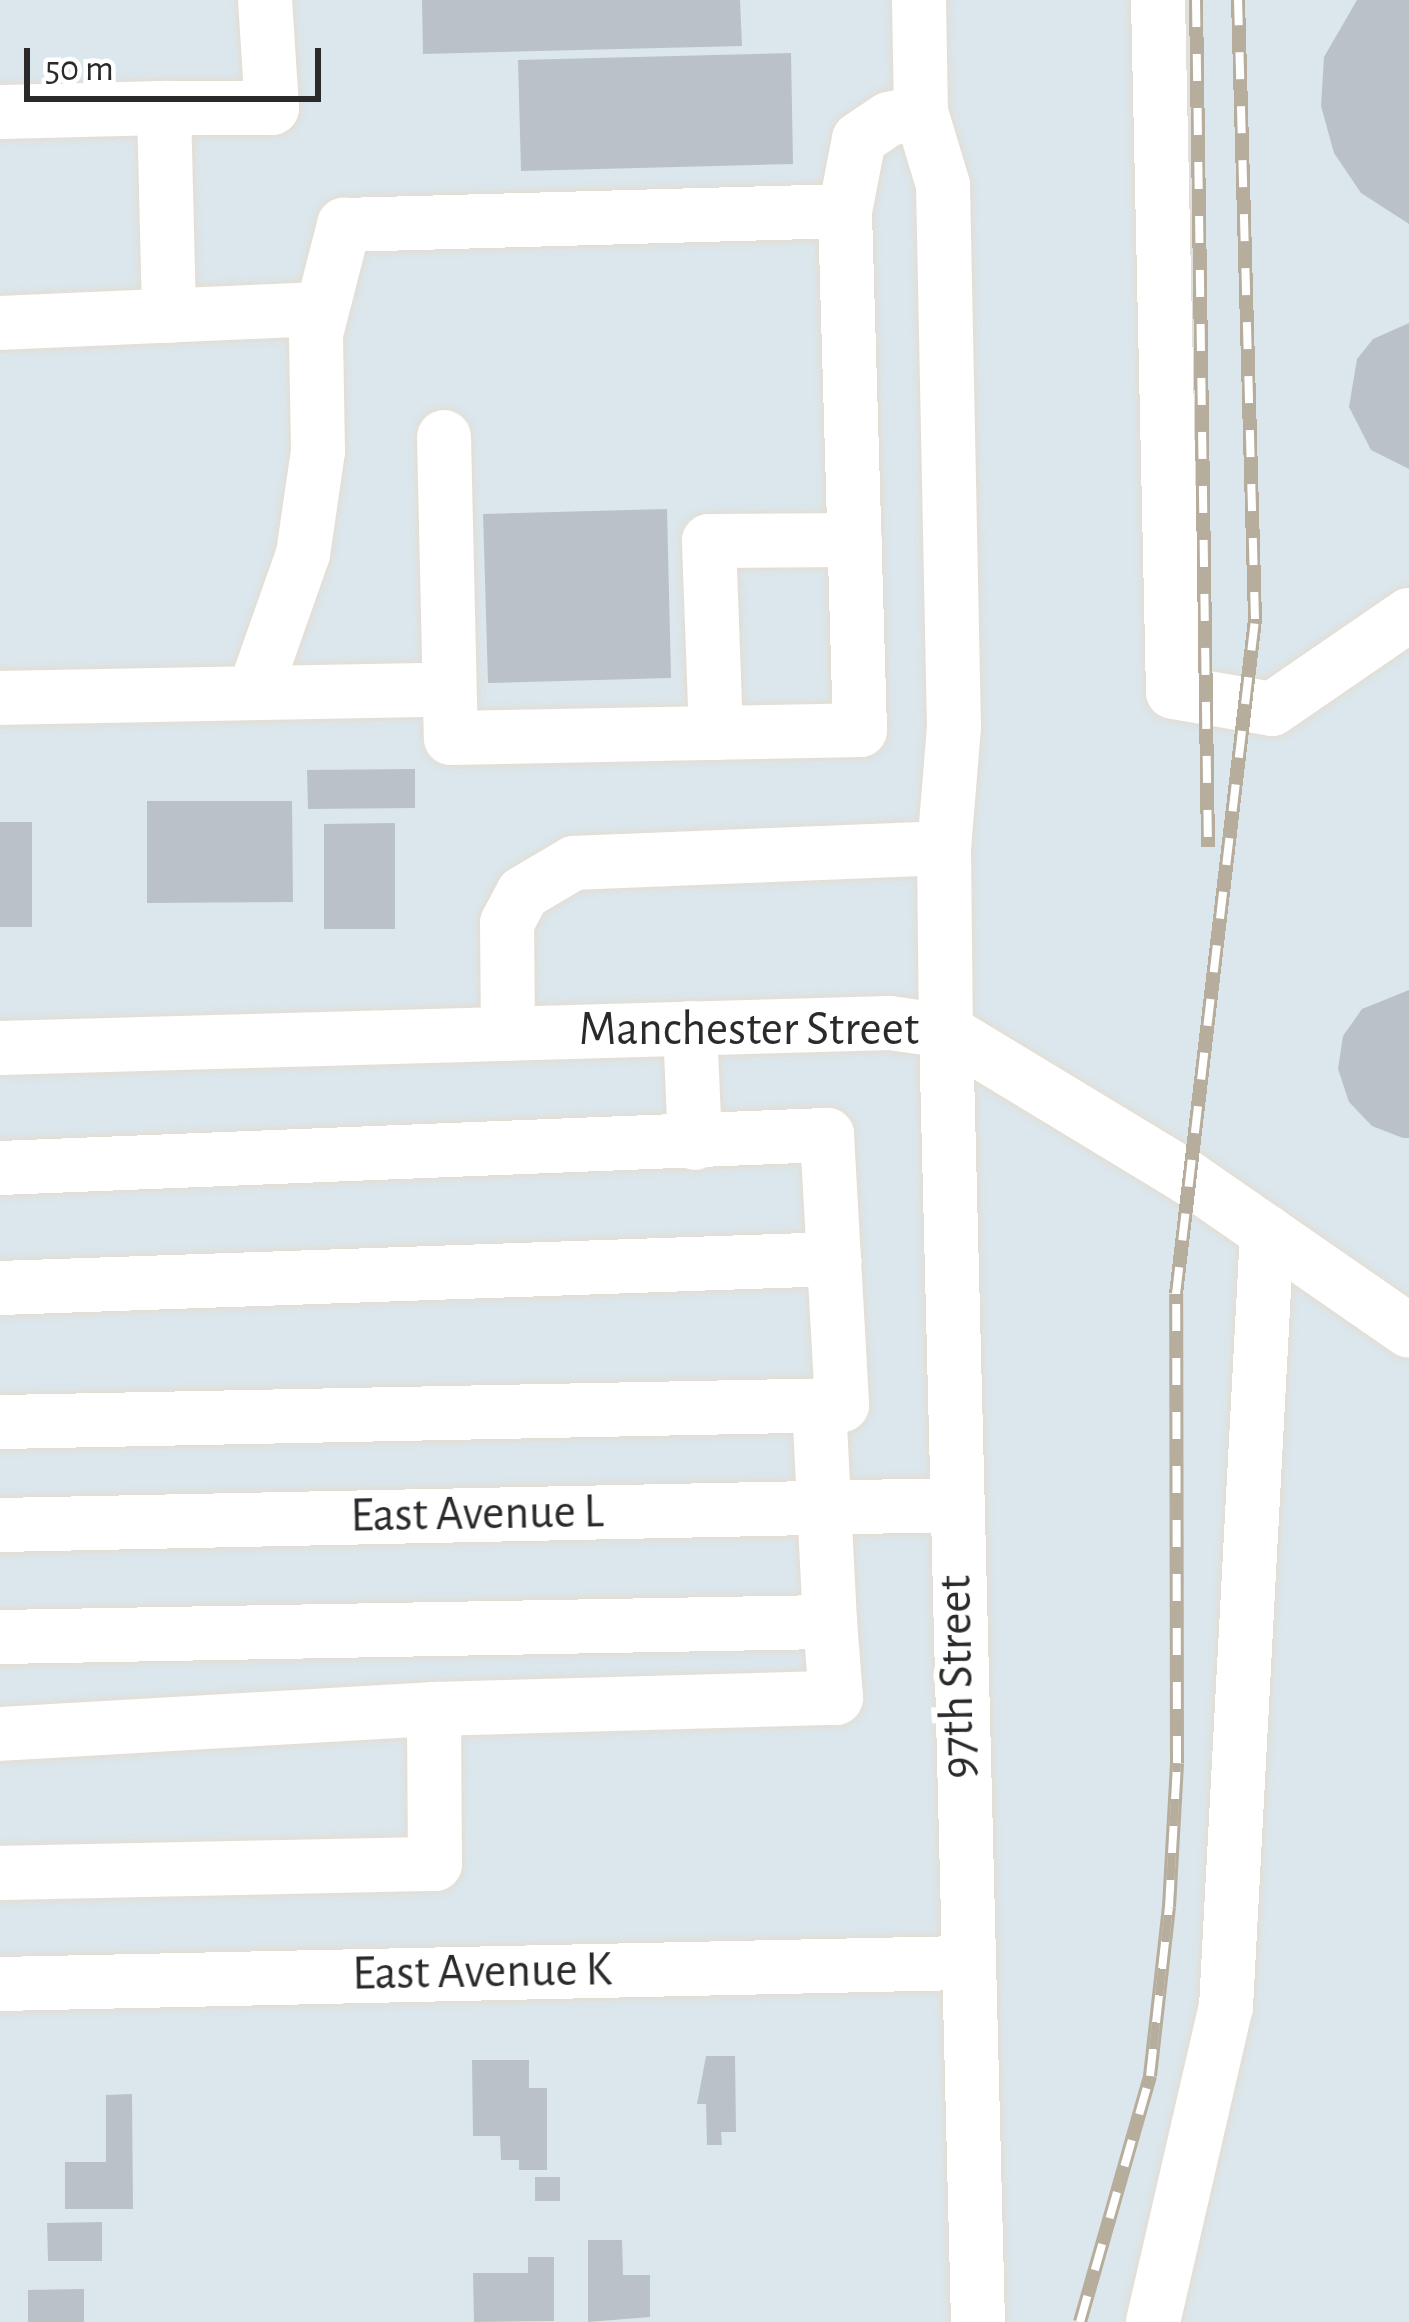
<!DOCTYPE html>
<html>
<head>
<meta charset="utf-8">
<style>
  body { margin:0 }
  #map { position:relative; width:1409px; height:2322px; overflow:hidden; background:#dbe7ed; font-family:"Alegreya Sans",sans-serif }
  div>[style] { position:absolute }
  .building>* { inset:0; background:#bac2c8 }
  .roads { filter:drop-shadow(0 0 3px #e4dcd0) drop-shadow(0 0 3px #e4dcd0) }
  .minor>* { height:54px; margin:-27px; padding:0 27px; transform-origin:27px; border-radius:27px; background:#fff }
  .rail>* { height:14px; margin-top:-7px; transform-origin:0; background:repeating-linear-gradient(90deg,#fff 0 27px,#b6ad9d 0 54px); box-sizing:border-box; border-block:3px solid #b6ad9d }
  span { translate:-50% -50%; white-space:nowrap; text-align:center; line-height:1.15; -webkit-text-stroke:12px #fff; paint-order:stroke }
  .street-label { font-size:48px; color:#2a2a2a }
  .scale { position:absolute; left:24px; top:48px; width:297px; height:54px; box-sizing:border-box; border:6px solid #2a2a2a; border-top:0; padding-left:15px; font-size:36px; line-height:42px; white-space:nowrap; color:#2a2a2a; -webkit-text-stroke:9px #fff; paint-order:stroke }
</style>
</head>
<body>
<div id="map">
  <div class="building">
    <div style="clip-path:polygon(422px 0,740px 0,742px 46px,423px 54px)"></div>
    <div style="clip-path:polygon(1357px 0,1409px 0,1409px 224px,1361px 193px,1334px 153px,1321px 106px,1324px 57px)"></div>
    <div style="clip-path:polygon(791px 53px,793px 164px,521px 171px,518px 60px)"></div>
    <div style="clip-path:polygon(1409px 323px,1409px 469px,1371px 450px,1349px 407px,1357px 359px,1373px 339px)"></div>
    <div style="clip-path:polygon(667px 509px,671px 678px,488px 683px,483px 514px)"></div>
    <div style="clip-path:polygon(415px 769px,415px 808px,308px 809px,307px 770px)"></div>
    <div style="clip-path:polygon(147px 801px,292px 801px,293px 902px,147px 903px)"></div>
    <div style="clip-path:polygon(0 822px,32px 822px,32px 927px,0 927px)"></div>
    <div style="clip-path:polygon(395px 823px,395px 929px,324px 929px,324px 824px)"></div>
    <div style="clip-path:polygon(1409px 990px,1409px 1138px,1403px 1138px,1372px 1126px,1349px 1102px,1338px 1069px,1343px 1036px,1362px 1009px)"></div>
    <div style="clip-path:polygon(706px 2056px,735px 2056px,736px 2132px,721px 2132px,722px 2145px,707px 2145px,706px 2104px,697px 2104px)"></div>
    <div style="clip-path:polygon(472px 2060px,529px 2060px,529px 2088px,547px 2088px,547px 2170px,519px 2170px,519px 2160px,501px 2160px,500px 2136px,473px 2136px)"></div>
    <div style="clip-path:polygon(132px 2094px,133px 2209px,65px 2209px,65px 2162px,106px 2162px,106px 2095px)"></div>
    <div style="clip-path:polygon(535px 2177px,560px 2177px,560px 2201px,535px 2201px)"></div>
    <div style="clip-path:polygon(102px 2222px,102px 2261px,48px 2261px,47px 2223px)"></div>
    <div style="clip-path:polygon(588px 2240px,622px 2240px,623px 2275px,650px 2275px,650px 2317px,588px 2322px)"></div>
    <div style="clip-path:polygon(528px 2257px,554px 2257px,554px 2321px,474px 2322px,473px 2273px,528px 2273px)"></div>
    <div style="clip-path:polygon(84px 2289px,84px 2322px,28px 2322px,28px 2290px)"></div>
  </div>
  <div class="roads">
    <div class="minor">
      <div style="left:919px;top:0;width:112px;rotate:89deg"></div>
      <div style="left:921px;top:112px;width:76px;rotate:73.2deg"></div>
      <div style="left:943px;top:185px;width:542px;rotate:88.84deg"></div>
      <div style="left:954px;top:727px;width:121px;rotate:94.7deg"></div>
      <div style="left:944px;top:848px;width:183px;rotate:89.4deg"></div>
      <div style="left:946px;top:1031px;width:1291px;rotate:88.58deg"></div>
      <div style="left:1158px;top:0;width:692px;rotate:88.76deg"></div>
      <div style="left:1173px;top:692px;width:100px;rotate:9.7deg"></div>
      <div style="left:1272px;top:709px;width:166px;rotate:-34.5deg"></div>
      <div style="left:164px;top:108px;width:108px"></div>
      <div style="left:272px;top:108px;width:108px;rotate:-93.7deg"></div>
      <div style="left:0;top:112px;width:164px;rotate:-1.4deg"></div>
      <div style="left:164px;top:108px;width:208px;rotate:88.6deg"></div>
      <div style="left:0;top:323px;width:321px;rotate:-2.5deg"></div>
      <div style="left:444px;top:437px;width:301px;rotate:88.7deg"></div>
      <div style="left:451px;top:738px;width:409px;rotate:-1.1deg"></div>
      <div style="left:860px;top:730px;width:519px;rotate:-91.66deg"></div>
      <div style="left:254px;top:693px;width:147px;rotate:-70.6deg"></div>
      <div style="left:303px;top:554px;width:104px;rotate:-81.7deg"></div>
      <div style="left:318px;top:451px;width:117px;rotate:-91deg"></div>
      <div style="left:316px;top:334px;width:113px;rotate:-75.6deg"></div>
      <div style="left:344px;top:225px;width:501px;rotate:-1.6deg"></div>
      <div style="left:845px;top:211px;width:73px;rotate:-79deg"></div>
      <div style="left:859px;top:139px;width:36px;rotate:-34deg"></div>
      <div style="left:889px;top:119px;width:33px;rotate:-12deg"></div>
      <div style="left:0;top:698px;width:422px;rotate:-1.1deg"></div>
      <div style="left:716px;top:733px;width:192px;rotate:-92.1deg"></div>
      <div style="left:709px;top:541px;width:146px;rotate:-0.4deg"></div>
      <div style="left:690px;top:1028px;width:115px;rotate:87.5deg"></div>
      <div style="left:508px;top:1034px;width:111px;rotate:-90.5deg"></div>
      <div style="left:507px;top:923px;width:34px;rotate:-62deg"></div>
      <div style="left:523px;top:893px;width:59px;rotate:-30.5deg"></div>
      <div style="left:574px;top:863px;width:370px;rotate:-2.3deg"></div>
      <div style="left:0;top:1048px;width:890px;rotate:-1.61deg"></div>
      <div style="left:890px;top:1023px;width:57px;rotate:8.1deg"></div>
      <div style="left:946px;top:1031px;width:282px;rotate:31.2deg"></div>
      <div style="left:1187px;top:1177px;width:270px;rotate:34.7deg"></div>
      <div style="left:0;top:1168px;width:828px;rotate:-2.29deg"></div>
      <div style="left:827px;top:1135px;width:270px;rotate:86.8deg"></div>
      <div style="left:842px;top:1405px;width:842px;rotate:178.84deg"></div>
      <div style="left:0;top:1288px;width:835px;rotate:-1.99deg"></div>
      <div style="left:0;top:1525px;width:954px;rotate:-1.2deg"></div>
      <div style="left:0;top:1637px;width:830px;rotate:-1.04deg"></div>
      <div style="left:830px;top:1622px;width:217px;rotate:-92.9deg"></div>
      <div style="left:0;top:1734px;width:435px;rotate:-3.3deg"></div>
      <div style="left:0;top:1873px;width:435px;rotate:-1.2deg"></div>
      <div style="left:435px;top:1864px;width:155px;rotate:-90.4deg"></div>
      <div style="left:434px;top:1709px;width:402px;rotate:-1.6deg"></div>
      <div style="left:836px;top:1698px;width:76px;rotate:-94.5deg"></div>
      <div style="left:0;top:1984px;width:964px;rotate:-1.25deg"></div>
      <div style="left:1153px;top:2322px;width:323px;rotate:-77deg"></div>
      <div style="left:1226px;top:2007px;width:776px;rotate:-86.97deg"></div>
    </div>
  </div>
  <div class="rail">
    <div style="left:1196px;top:0;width:847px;rotate:89.19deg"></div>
    <div style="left:1080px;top:2322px;width:256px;rotate:-74.1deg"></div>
    <div style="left:1150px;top:2076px;width:170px;rotate:-83.6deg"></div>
    <div style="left:1169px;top:1907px;width:144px;rotate:-86.8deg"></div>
    <div style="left:1177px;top:1763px;width:469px;rotate:-90.1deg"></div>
    <div style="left:1176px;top:1294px;width:680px;rotate:-83.32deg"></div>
    <div style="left:1255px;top:619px;width:619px;rotate:-91.57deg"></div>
  </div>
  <div class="street-label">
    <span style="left:749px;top:1031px">Manchester Street</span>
    <span style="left:477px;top:1515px;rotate:-1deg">East Avenue L</span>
    <span style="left:958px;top:1677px;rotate:-91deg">97th Street</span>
    <span style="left:482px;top:1973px;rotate:-1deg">East Avenue K</span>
  </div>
  <div class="scale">50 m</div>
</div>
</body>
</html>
